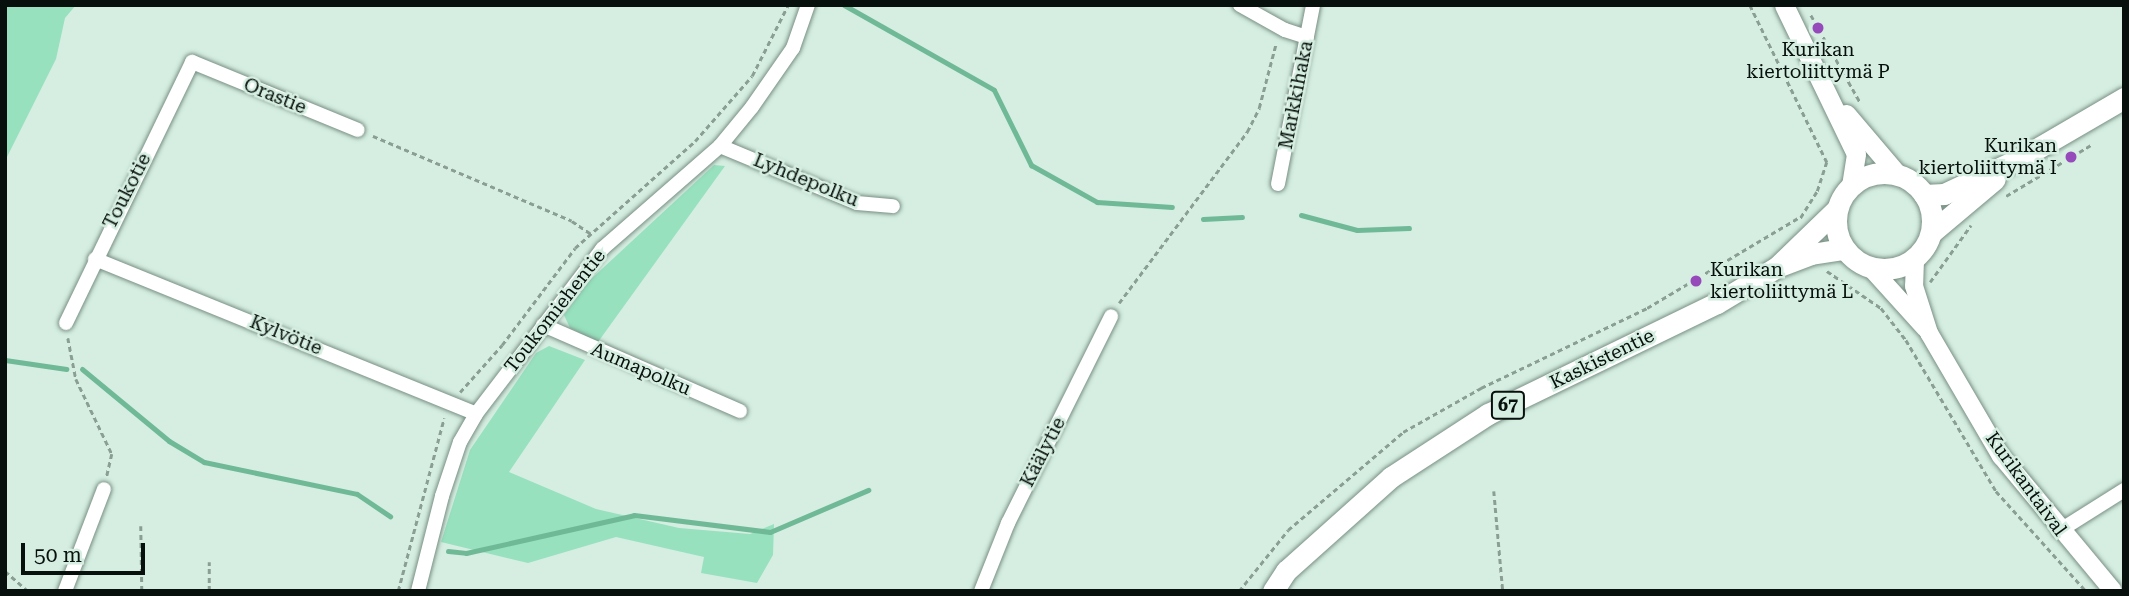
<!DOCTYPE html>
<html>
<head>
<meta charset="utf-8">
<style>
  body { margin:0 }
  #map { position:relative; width:2129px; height:596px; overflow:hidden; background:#d5eee1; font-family:"Roboto Serif",serif }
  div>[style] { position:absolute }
  .green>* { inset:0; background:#97e1be }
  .stream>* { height:5px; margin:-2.5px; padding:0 2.5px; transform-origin:2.5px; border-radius:2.5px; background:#70b997 }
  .path>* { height:2.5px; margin-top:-1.25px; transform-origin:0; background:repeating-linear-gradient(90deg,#8b9e94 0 5px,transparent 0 8.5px) }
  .roads { filter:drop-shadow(0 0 2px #798f84) drop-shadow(0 0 2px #798f84) }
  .minor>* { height:14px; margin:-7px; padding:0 7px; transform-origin:7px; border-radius:7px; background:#fff }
  .tertiary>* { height:18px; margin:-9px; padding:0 9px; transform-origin:9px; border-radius:9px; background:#fff }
  .secondary>* { height:19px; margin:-9.5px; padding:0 9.5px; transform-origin:9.5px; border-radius:9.5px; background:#fff }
  .primary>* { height:21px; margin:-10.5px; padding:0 10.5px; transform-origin:10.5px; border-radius:10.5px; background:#fff }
  .primary>.ring { margin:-10.5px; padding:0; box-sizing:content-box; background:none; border:21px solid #fff; border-radius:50% }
  .dots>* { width:19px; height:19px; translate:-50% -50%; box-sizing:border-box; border:4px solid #d5eee1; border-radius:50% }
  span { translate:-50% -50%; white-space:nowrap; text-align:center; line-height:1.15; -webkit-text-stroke:5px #d5eee1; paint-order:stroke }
  .shield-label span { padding:2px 5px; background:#d5eee1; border:2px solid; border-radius:5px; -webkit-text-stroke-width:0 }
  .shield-label { font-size:18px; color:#07100c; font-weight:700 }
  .poi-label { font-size:19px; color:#07100c }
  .right { translate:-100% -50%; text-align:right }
  .left { translate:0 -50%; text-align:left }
  .street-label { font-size:19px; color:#07100c }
  .frame { position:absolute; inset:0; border:7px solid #07100c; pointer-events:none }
  .scale { position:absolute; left:21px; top:543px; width:124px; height:32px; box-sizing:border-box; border:4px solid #07100c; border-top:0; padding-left:9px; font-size:21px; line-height:24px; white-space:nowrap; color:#07100c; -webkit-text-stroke:5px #d5eee1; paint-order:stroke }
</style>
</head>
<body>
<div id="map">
  <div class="green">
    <div style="clip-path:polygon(5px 5px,76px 5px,65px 18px,56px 59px,5px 161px)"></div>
    <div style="clip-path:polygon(714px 165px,725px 166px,598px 342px,570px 328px,564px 315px,589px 281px)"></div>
    <div style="clip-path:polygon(549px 346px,585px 360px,509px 472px,596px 509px,679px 528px,750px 534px,774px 524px,773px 555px,757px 583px,701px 573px,704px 557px,616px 537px,528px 563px,441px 542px,470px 450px,536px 353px)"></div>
  </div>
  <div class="stream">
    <div style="left:844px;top:5px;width:172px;rotate:29.5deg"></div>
    <div style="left:994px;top:90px;width:84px;rotate:63.7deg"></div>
    <div style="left:1031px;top:165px;width:76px;rotate:29.3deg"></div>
    <div style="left:1097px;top:202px;width:75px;rotate:3.8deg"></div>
    <div style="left:1301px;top:215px;width:58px;rotate:15deg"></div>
    <div style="left:1357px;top:230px;width:52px;rotate:-2.2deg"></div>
    <div style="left:1203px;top:219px;width:39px;rotate:-3deg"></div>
    <div style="left:5px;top:360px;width:62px;rotate:8.4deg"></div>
    <div style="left:82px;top:369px;width:113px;rotate:39.6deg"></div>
    <div style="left:169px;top:441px;width:41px;rotate:31deg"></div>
    <div style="left:204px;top:462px;width:156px;rotate:11.8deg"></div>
    <div style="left:357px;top:494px;width:40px;rotate:34deg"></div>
    <div style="left:448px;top:551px;width:18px;rotate:6deg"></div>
    <div style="left:466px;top:553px;width:172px;rotate:-12.7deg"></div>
    <div style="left:634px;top:515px;width:137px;rotate:7.1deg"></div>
    <div style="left:770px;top:532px;width:107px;rotate:-23.2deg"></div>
  </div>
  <div class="path">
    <div style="left:1750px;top:5px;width:175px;rotate:63.9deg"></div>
    <div style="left:1827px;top:162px;width:32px;rotate:108deg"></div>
    <div style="left:1817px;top:192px;width:32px;rotate:122deg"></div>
    <div style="left:1811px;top:15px;width:100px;rotate:60.6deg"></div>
    <div style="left:373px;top:136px;width:216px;rotate:23.1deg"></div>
    <div style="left:572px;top:221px;width:22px;rotate:34deg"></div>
    <div style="left:2006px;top:196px;width:99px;rotate:-31deg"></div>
    <div style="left:1827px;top:271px;width:65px;rotate:34.4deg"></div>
    <div style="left:1881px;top:308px;width:41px;rotate:52deg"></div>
    <div style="left:1906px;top:340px;width:176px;rotate:59.2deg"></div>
    <div style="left:1996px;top:491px;width:135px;rotate:48deg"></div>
    <div style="left:1930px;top:282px;width:70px;rotate:-54.3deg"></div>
    <div style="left:1119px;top:303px;width:214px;rotate:-53.2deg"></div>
    <div style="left:1247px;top:132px;width:27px;rotate:-63deg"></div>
    <div style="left:1259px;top:108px;width:67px;rotate:-75.3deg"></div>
    <div style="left:68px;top:338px;width:42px;rotate:79deg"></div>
    <div style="left:76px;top:379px;width:83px;rotate:64.4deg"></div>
    <div style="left:112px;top:454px;width:23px;rotate:103deg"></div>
    <div style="left:460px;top:392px;width:63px;rotate:-48.2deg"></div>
    <div style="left:502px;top:345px;width:121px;rotate:-53deg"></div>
    <div style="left:575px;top:248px;width:161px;rotate:-41.7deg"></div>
    <div style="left:695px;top:141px;width:86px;rotate:-48.8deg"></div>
    <div style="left:752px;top:76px;width:80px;rotate:-63.1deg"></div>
    <div style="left:1494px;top:491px;width:100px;rotate:84.9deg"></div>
    <div style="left:141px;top:526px;width:65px;rotate:89.1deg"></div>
    <div style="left:5px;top:571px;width:30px;rotate:41deg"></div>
    <div style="left:209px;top:591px;width:29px;rotate:-90deg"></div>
    <div style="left:398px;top:591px;width:179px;rotate:-75.1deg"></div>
    <div style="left:1239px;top:591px;width:78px;rotate:-51.2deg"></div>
    <div style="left:1288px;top:530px;width:151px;rotate:-40.4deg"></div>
    <div style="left:1403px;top:432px;width:90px;rotate:-29.4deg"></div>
    <div style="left:1481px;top:388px;width:184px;rotate:-25.7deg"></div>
    <div style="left:1647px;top:308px;width:176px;rotate:-30.8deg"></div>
  </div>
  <div class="roads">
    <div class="minor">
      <div style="left:1240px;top:5px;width:51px;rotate:29.1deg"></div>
      <div style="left:1285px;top:30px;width:23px;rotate:18deg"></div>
      <div style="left:720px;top:146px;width:148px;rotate:22.6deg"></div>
      <div style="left:857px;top:203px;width:36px;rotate:5deg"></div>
      <div style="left:1278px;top:184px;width:182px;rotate:-78.9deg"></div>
      <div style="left:95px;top:259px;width:411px;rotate:22.1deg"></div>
      <div style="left:66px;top:323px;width:290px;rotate:-64.2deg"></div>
      <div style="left:192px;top:62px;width:179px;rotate:22.3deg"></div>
      <div style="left:543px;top:325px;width:215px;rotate:23.6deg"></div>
      <div style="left:2059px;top:531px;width:77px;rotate:-32.2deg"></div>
      <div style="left:65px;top:591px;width:109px;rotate:-69.1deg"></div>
      <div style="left:418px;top:591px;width:98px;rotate:-75.8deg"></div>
      <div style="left:442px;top:496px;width:57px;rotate:-71.6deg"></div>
      <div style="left:460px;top:442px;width:32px;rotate:-60deg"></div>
      <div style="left:476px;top:414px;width:208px;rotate:-52.6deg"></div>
      <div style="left:602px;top:249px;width:157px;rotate:-41.1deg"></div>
      <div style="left:720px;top:146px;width:50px;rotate:-50.6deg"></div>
      <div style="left:752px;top:107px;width:72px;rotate:-55.2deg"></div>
      <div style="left:793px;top:48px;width:46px;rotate:-70.8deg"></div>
      <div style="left:981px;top:591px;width:73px;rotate:-68.3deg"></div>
      <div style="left:1008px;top:523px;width:231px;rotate:-63.5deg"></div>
    </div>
    <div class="tertiary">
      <div style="left:1915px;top:260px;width:26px;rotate:92deg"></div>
      <div style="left:1914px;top:286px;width:49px;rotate:72.3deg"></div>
      <div style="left:1929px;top:333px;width:143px;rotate:59.7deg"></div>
      <div style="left:2001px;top:456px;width:175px;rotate:50.3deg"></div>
      <div style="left:1869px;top:266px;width:84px;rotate:47.9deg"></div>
    </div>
    <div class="secondary">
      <div style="left:1784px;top:5px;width:165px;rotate:64.2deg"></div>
      <div style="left:1856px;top:154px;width:31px;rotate:99deg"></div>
      <div style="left:1846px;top:114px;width:80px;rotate:49.6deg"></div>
    </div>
    <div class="primary">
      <div class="ring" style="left:1836px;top:173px;width:75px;height:75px"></div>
      <div style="left:1924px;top:195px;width:20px;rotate:-3deg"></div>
      <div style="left:1944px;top:194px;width:85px;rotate:-25.1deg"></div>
      <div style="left:2021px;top:158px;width:119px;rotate:-30.2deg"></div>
      <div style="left:1932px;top:232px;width:82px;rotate:-40.1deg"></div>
      <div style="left:1778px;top:266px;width:82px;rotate:-44deg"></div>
      <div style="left:1273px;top:591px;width:24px;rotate:-57deg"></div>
      <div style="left:1286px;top:571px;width:141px;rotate:-41.8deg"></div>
      <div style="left:1391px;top:477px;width:116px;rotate:-33deg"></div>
      <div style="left:1488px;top:414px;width:254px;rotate:-25.9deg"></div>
      <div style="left:1717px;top:303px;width:70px;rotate:-31deg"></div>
      <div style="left:1777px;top:267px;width:36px;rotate:-21deg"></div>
      <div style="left:1811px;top:254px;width:33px;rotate:-9deg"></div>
    </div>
  </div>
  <div class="dots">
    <div style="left:1818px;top:28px;background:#9649ba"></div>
    <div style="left:2071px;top:157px;background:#9649ba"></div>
    <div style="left:1696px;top:281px;background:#9649ba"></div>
  </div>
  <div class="shield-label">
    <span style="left:1508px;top:405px">67</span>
  </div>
  <div class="poi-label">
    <span style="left:1818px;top:61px">Kurikan<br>kiertoliittymä P</span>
    <span class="right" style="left:2057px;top:157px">Kurikan<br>kiertoliittymä I</span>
    <span class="left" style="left:1710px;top:281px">Kurikan<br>kiertoliittymä L</span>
  </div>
  <div class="street-label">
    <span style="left:1296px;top:95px;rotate:-79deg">Markkihaka</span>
    <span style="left:275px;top:96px;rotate:22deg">Orastie</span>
    <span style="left:806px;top:180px;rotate:22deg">Lyhdepolku</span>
    <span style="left:127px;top:191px;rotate:-63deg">Toukotie</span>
    <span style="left:555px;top:311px;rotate:-52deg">Toukomiehentie</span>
    <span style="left:286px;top:335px;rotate:22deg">Kylvötie</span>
    <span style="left:1602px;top:359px;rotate:-26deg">Kaskistentie</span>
    <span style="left:641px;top:369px;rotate:23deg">Aumapolku</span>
    <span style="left:1043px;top:452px;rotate:-63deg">Käälytie</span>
    <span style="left:2026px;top:484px;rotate:54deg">Kurikantaival</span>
  </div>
  <div class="frame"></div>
  <div class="scale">50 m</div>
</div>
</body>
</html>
